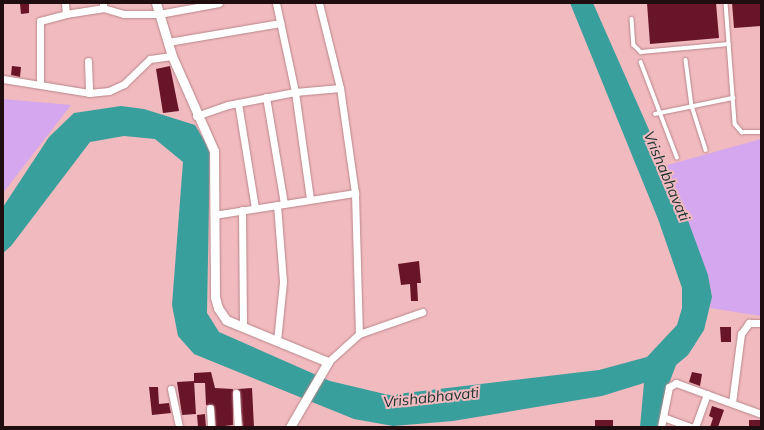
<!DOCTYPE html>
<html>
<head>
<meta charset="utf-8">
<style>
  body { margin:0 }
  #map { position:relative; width:764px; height:430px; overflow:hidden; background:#f0babf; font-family:Mulish,sans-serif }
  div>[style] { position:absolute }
  .green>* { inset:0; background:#d4a7ee }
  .water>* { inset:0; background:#389f9d }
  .building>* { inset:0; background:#691528 }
  .roads { filter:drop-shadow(0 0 1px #b9868a) drop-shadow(0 0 1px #b9868a) }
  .service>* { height:3.5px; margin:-1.75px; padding:0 1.75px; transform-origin:1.75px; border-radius:1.75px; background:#fff }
  .minor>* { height:7px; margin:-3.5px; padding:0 3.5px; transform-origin:3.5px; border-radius:3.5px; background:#fff }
  .tertiary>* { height:9px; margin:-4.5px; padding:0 4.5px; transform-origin:4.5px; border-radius:4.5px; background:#fff }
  span { translate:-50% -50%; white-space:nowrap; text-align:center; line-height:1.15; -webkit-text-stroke:4px #f0babf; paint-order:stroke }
  .water-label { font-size:15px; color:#1b3231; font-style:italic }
  .frame { position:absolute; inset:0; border:4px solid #1f0d0f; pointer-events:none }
</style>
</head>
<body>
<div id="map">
  <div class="green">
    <div style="clip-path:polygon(3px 99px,71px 105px,3px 193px)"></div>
    <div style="clip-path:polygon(761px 139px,761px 316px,710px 308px,712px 296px,708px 275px,664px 166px)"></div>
  </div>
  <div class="water">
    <div style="clip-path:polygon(570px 3px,593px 3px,683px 207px,708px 275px,712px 297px,704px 330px,688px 355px,676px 365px,664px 397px,659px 427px,640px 427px,644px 383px,602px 396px,453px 421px,393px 426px,354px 419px,194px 354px,178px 336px,172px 305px,183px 162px,155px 139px,124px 136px,90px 142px,11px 246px,3px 253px,3px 207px,49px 137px,74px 113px,121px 106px,144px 109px,195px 125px,210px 150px,207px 313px,219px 332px,330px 381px,389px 395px,599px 370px,647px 357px,677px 325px,682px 308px,682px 288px,658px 219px)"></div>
  </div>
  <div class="building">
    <div style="clip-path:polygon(29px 3px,29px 13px,21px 14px,20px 4px)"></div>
    <div style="clip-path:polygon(647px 3px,716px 3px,719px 38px,650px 44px)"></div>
    <div style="clip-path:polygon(732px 3px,761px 3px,761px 26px,734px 28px)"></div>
    <div style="clip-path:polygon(12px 66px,21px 67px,20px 77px,11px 75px)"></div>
    <div style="clip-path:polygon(170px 66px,179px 111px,163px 113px,156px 69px)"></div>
    <div style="clip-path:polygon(419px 261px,421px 283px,417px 283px,418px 301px,411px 301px,410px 284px,401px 285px,398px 264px)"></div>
    <div style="clip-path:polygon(720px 327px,731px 327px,731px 342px,721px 342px)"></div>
    <div style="clip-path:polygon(211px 372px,215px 388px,233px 389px,233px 425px,216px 427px,214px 406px,206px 405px,205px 383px,194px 383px,194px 373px)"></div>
    <div style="clip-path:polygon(692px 372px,702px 374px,700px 386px,689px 382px)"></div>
    <div style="clip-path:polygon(194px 381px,196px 414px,182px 415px,177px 382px)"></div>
    <div style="clip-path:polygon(149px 387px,158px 387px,159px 404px,169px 403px,171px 413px,152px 415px)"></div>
    <div style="clip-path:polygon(252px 388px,254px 427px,243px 427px,238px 389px)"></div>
    <div style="clip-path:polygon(712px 406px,724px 410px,718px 427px,710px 427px,713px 418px,709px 416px)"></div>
    <div style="clip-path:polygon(205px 414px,206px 427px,198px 427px,197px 415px)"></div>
    <div style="clip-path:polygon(595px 420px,613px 420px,613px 427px,595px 427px)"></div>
    <div style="clip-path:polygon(749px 420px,761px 420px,761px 427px,749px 427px)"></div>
  </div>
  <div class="roads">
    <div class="service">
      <div style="left:726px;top:3px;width:121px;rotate:85.7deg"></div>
      <div style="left:735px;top:124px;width:11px;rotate:49deg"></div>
      <div style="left:742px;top:132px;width:19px"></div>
      <div style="left:632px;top:19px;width:26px;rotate:86deg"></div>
      <div style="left:634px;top:45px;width:10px;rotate:45deg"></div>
      <div style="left:641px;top:52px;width:88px;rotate:-5.2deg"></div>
      <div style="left:686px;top:60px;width:46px;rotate:82.6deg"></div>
      <div style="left:692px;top:106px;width:46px;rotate:72.3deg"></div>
      <div style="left:641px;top:62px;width:102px;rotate:69.2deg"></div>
      <div style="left:655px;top:114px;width:80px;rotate:-11.6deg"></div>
    </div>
    <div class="minor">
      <div style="left:65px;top:3px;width:11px;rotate:85deg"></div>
      <div style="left:66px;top:14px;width:37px;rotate:-9deg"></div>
      <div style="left:103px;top:8px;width:5px;rotate:-90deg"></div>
      <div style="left:276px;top:3px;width:91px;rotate:77.9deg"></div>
      <div style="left:295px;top:92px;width:45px;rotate:-5.1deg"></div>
      <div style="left:103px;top:8px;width:22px;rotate:16deg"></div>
      <div style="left:124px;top:14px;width:35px"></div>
      <div style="left:159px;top:14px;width:61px;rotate:-10.4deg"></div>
      <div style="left:168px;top:42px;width:114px;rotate:-9.6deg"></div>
      <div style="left:88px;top:61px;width:32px;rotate:88deg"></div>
      <div style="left:3px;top:79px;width:87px;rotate:9.2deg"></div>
      <div style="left:89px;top:93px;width:20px;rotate:-6deg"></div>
      <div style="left:109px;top:91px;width:17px;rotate:-25deg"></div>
      <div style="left:124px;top:84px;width:36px;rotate:-44deg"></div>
      <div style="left:150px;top:59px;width:22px;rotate:-8deg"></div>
      <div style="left:40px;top:81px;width:60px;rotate:-90deg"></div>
      <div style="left:40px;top:21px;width:27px;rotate:-15deg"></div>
      <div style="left:266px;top:97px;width:108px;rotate:80.4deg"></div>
      <div style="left:238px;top:103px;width:106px;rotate:80.8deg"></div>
      <div style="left:196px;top:116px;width:34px;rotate:-19deg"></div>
      <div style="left:228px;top:105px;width:68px;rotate:-11deg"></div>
      <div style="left:295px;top:92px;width:108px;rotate:82deg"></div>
      <div style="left:355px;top:193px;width:141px;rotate:88.4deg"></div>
      <div style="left:277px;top:205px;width:77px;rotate:85.5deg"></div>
      <div style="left:283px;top:282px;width:59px;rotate:95.8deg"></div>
      <div style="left:242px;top:210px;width:116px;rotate:89.5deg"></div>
      <div style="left:214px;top:215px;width:143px;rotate:-8.9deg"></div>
      <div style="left:355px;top:193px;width:106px;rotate:-98.1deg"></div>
      <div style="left:340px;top:88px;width:88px;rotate:-103.9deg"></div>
      <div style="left:328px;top:362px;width:42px;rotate:-42.1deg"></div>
      <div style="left:359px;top:334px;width:67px;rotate:-19.2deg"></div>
      <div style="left:171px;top:389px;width:39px;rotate:78deg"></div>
      <div style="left:236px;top:393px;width:34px;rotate:87deg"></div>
      <div style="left:732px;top:403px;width:70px;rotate:-82.6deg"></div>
      <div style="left:741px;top:334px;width:14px;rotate:-54deg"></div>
      <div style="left:749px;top:323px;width:12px"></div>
      <div style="left:210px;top:408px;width:19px;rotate:87deg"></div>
      <div style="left:663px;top:417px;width:30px;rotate:20deg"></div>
      <div style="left:661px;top:427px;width:41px;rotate:-78.7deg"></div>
      <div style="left:669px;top:387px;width:8px;rotate:-30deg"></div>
      <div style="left:676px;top:383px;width:90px;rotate:20deg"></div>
      <div style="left:695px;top:427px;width:35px;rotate:-70deg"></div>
    </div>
    <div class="tertiary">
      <div style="left:156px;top:3px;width:55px;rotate:73.2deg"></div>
      <div style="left:172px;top:56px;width:104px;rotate:66.1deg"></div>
      <div style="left:214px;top:151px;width:146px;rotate:89.6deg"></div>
      <div style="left:215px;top:297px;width:11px;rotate:75deg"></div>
      <div style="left:218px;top:308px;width:14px;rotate:56deg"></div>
      <div style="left:226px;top:320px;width:110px;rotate:22.4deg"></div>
      <div style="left:328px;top:362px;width:75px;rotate:120.3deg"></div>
    </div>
  </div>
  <div class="water-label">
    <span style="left:667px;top:176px;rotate:67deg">Vrishabhavati</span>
    <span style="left:431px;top:397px;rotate:-6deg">Vrishabhavati</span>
  </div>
  <div class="frame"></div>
</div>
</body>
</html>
